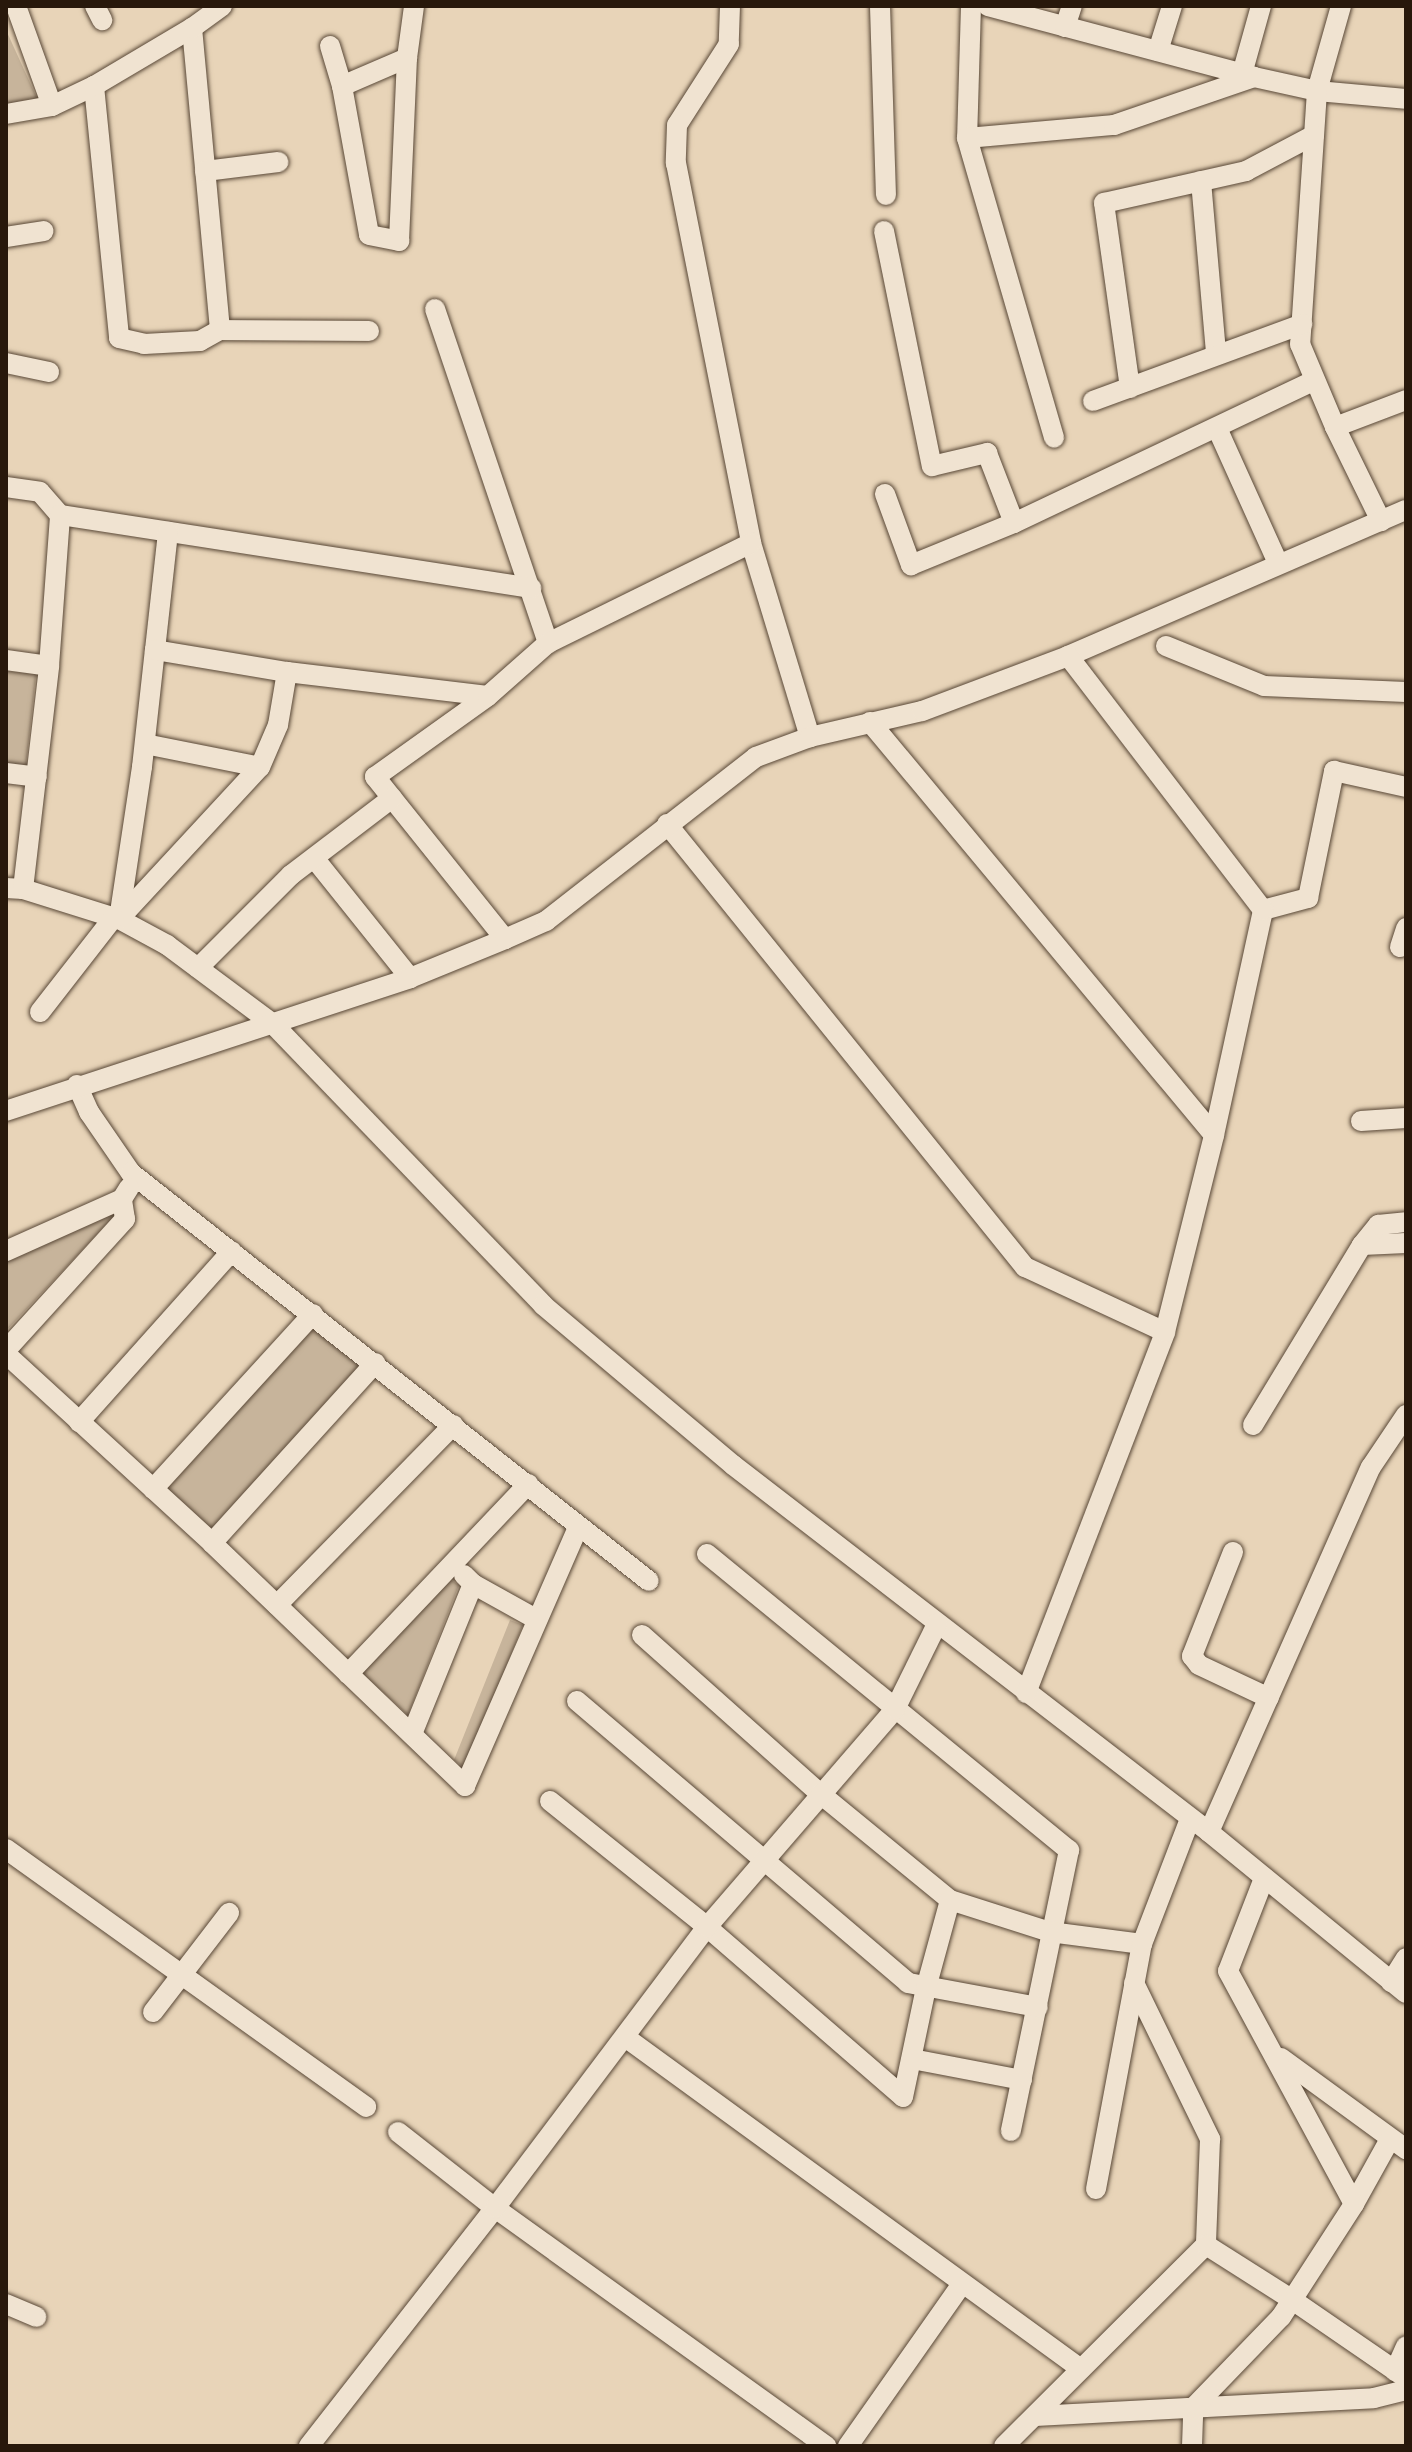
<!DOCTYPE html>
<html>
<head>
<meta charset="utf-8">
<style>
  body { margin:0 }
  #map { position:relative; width:1412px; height:2452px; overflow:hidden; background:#e8d4b8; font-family:"IM FELL Great Primer",serif }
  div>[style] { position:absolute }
  .green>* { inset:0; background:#c7b49b }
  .roads { filter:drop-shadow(0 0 2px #584736) drop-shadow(0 0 2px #584736) }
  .minor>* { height:20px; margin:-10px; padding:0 10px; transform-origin:10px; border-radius:10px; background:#f0e3d1 }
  span { translate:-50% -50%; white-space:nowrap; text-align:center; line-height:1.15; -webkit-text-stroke:7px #f0e3d1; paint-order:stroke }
  .frame { position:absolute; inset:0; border:8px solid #28180b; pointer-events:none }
</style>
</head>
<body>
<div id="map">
  <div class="green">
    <div style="clip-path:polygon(6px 30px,37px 98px,6px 104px)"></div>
    <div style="clip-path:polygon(6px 671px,36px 674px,26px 765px,6px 763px)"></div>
    <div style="clip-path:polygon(110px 1204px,116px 1214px,6px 1331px,6px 1259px)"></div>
    <div style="clip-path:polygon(316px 1325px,362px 1366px,211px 1531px,166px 1490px)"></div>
    <div style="clip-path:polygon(451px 1580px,459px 1585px,408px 1715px,361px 1672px)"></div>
    <div style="clip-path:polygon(510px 1620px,523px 1625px,465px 1768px,454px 1760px)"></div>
  </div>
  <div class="roads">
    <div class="minor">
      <div style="left:16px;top:6px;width:106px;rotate:70.2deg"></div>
      <div style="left:95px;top:6px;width:16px;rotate:63deg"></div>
      <div style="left:730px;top:6px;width:38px;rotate:92deg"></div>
      <div style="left:729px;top:44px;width:96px;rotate:122.7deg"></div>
      <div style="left:677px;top:125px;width:38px;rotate:92deg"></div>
      <div style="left:676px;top:163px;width:387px;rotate:78.8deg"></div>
      <div style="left:751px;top:543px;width:203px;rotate:73.1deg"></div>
      <div style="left:880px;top:6px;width:189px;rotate:88.2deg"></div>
      <div style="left:971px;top:6px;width:132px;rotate:91.7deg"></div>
      <div style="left:967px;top:138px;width:312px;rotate:73.8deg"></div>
      <div style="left:988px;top:6px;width:275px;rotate:14.9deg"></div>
      <div style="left:1254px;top:77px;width:65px;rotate:12.5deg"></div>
      <div style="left:1317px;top:91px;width:89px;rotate:5.1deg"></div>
      <div style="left:1341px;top:6px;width:88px;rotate:105.8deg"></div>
      <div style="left:1317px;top:91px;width:254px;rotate:93.8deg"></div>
      <div style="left:1300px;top:344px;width:90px;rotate:67.1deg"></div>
      <div style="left:1335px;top:427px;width:105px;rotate:63.9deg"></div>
      <div style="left:1065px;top:27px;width:22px;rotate:-72deg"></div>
      <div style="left:192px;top:28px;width:303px;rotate:84.7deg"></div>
      <div style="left:220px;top:330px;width:149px;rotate:0.4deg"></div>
      <div style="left:330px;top:46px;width:42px;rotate:73.3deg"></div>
      <div style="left:342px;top:86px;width:151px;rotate:79.7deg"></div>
      <div style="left:369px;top:235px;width:31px;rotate:11deg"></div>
      <div style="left:399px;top:241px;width:183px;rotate:-87.5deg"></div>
      <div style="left:407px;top:58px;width:52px;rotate:-82.3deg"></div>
      <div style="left:1158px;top:51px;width:47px;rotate:-72.7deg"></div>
      <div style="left:1242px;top:74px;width:71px;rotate:-74.4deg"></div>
      <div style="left:94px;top:86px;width:253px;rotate:84.3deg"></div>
      <div style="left:119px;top:338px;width:26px;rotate:13deg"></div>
      <div style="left:144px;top:344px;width:56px;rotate:-3.1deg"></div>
      <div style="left:200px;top:341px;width:23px;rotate:-29deg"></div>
      <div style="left:342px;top:86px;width:71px;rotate:-23.3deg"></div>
      <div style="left:6px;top:114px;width:47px;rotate:-9.9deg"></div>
      <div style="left:52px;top:106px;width:47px;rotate:-25.5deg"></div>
      <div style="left:94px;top:86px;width:114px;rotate:-30.6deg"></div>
      <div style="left:192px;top:28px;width:37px;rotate:-36deg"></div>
      <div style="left:967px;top:138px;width:148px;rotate:-5.1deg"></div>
      <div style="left:1114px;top:125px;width:148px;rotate:-18.9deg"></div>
      <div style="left:205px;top:171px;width:74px;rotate:-7deg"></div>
      <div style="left:1201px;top:181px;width:174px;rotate:85deg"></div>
      <div style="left:884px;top:231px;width:240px;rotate:78.5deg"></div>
      <div style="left:932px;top:466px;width:57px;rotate:-13.3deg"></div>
      <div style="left:987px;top:453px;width:75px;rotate:68.9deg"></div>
      <div style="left:6px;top:237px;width:38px;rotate:-9deg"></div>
      <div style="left:435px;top:309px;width:353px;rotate:71.3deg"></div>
      <div style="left:6px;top:363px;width:44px;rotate:11.8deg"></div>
      <div style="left:1130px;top:388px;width:187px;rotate:-98deg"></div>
      <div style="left:1104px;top:203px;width:146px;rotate:-12.7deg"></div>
      <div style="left:1246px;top:171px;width:77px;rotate:-27.9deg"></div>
      <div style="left:1093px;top:401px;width:223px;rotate:-20.2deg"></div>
      <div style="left:1335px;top:427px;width:76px;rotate:-20.8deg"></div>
      <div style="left:1217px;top:428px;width:148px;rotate:65.7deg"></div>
      <div style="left:6px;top:487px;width:34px;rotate:8deg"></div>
      <div style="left:40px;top:492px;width:30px;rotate:49deg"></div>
      <div style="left:60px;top:515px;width:477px;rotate:8.8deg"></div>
      <div style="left:885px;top:494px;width:76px;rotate:69.9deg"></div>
      <div style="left:911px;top:565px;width:111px;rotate:-22.2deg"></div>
      <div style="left:1014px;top:523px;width:333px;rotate:-25.4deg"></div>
      <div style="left:1166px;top:646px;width:106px;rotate:22.2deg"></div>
      <div style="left:1264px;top:686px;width:142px;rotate:2.4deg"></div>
      <div style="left:155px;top:650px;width:119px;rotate:-83.7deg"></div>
      <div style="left:6px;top:660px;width:43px;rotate:7.9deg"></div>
      <div style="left:870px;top:722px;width:537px;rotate:50.21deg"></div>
      <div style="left:145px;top:744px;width:117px;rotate:11.3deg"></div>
      <div style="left:6px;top:773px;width:31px;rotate:7deg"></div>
      <div style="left:667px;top:824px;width:570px;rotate:51.06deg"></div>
      <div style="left:1025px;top:1267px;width:154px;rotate:24.9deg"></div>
      <div style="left:314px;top:858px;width:154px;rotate:51.3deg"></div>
      <div style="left:6px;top:888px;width:17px;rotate:3deg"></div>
      <div style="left:23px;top:889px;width:101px;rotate:17.4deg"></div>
      <div style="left:119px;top:919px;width:55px;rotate:28.4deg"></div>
      <div style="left:167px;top:945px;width:132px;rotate:36.7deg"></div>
      <div style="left:273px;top:1024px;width:390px;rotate:46.1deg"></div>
      <div style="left:543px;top:1305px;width:248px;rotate:40.1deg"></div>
      <div style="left:733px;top:1465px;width:601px;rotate:37.63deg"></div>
      <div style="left:1209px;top:1832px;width:254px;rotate:39.3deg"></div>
      <div style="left:23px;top:889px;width:225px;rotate:-83.3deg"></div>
      <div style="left:49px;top:666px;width:151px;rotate:-85.8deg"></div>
      <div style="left:1263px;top:910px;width:47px;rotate:-14.9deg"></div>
      <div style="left:1308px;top:898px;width:130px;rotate:-78.4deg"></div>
      <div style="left:1334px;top:771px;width:74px;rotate:12.5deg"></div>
      <div style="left:119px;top:919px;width:154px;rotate:-81.4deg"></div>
      <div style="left:142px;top:767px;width:118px;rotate:-83.7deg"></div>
      <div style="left:155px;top:650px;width:134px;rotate:9.5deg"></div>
      <div style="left:287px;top:672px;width:202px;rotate:6.8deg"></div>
      <div style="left:119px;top:919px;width:207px;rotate:-47.2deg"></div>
      <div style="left:260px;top:767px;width:46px;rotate:-66.8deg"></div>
      <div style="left:278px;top:725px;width:54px;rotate:-80.4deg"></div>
      <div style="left:505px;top:939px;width:208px;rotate:-128.7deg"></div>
      <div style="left:375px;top:777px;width:139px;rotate:-35.6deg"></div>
      <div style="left:488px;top:696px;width:80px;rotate:-41.5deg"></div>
      <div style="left:548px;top:643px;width:226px;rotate:-26.2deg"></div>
      <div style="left:1400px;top:947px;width:20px;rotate:-72deg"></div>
      <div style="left:198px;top:968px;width:132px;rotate:-45deg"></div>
      <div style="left:291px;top:875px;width:127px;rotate:-37.3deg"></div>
      <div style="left:40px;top:1012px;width:120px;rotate:-52.1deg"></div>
      <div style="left:77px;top:1085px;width:30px;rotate:66deg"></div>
      <div style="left:89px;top:1112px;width:74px;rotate:55.5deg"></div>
      <div style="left:131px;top:1173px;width:659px;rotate:38.23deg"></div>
      <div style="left:6px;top:1111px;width:425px;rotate:-18.2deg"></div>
      <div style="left:410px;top:978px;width:103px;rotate:-22.3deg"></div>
      <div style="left:505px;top:939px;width:45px;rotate:-23.7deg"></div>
      <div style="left:546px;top:921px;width:266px;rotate:-38deg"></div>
      <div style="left:756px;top:757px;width:58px;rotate:-20.3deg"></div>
      <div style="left:810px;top:737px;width:115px;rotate:-13.1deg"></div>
      <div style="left:922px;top:711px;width:156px;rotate:-20.6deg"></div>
      <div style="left:1068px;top:656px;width:368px;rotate:-23.4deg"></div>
      <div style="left:1361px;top:1121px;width:45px;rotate:-3.8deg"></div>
      <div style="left:1362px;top:1245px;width:44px;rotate:-2.6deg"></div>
      <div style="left:6px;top:1251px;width:127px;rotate:-24.1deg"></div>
      <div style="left:122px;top:1199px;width:13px;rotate:-58deg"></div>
      <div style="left:6px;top:1350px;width:177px;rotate:-47.7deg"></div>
      <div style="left:125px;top:1219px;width:20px;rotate:-99deg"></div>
      <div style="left:6px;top:1354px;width:280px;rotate:42.5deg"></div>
      <div style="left:212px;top:1543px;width:351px;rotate:43.8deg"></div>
      <div style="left:465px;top:1786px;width:283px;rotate:-66.4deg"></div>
      <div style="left:79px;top:1422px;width:229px;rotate:-48.2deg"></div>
      <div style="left:1253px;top:1425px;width:210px;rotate:-58.8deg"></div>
      <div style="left:1362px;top:1245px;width:26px;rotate:-51deg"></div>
      <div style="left:1378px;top:1225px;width:28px;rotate:-6deg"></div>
      <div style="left:153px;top:1489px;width:237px;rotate:-47.6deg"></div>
      <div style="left:212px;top:1543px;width:243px;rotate:-47.8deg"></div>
      <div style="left:1233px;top:1552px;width:112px;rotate:111.5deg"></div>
      <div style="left:1192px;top:1656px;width:11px;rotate:52deg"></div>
      <div style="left:1199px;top:1665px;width:77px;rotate:25.2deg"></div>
      <div style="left:707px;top:1554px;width:468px;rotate:39.3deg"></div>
      <div style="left:1069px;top:1850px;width:287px;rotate:101.7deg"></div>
      <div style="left:464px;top:1575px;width:13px;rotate:45deg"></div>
      <div style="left:473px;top:1584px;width:72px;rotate:29.1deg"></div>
      <div style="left:277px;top:1605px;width:252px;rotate:-45.6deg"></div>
      <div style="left:642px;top:1635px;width:242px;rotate:41.7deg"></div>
      <div style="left:823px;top:1796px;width:164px;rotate:39.3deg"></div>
      <div style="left:950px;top:1900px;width:105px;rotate:17.7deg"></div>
      <div style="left:1050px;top:1932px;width:93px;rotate:7.4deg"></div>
      <div style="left:348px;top:1674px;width:262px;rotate:-46.5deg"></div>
      <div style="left:1026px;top:1693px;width:387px;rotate:-68.9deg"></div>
      <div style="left:1165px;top:1332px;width:203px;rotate:-76deg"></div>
      <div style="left:1214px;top:1135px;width:230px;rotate:-77.7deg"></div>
      <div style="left:1263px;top:910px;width:320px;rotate:-127.5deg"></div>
      <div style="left:577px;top:1701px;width:435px;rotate:40.4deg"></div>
      <div style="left:908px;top:1983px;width:132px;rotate:10.5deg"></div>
      <div style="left:412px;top:1734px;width:162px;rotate:-67.9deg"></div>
      <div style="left:550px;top:1801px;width:201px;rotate:38.7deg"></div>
      <div style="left:707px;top:1927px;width:259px;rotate:40.9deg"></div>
      <div style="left:903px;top:2097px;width:111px;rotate:-78.1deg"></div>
      <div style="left:926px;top:1988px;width:91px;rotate:-74.7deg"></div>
      <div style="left:1209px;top:1832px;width:399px;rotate:-66.1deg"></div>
      <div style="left:1371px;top:1467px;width:63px;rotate:-56.1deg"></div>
      <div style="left:6px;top:1849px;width:443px;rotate:35.6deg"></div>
      <div style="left:1391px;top:1982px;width:28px;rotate:-58deg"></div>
      <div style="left:1134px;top:1983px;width:174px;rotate:64deg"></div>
      <div style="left:1210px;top:2139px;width:106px;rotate:92.2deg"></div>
      <div style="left:153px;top:2012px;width:125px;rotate:-52.5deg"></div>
      <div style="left:625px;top:2037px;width:564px;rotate:36.06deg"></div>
      <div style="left:1281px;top:2058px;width:155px;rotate:36.1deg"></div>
      <div style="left:912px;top:2059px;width:112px;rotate:10.8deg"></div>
      <div style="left:398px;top:2132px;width:123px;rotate:38.1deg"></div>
      <div style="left:495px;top:2208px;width:408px;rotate:35.7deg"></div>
      <div style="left:1096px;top:2189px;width:249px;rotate:-79.4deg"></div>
      <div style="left:1142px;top:1944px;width:134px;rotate:-69deg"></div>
      <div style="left:1354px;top:2204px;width:74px;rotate:-61deg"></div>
      <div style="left:6px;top:2304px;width:33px;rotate:23deg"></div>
      <div style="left:1395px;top:2371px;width:27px;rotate:-66deg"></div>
      <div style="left:1035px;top:2416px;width:339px;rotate:-3deg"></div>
      <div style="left:1374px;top:2398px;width:33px;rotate:-14deg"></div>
      <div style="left:309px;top:2446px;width:302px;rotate:-52deg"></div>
      <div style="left:495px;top:2208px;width:352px;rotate:-53deg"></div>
      <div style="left:707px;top:1927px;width:288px;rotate:-49.2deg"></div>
      <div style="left:895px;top:1709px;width:95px;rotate:-63.7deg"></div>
      <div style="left:848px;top:2446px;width:198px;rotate:-54.9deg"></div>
      <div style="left:1004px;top:2446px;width:285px;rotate:-44.9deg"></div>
      <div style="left:1206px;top:2245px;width:101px;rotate:32.4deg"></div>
      <div style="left:1291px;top:2299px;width:140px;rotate:34.5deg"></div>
      <div style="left:1192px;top:2446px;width:38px;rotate:-88deg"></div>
      <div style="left:1193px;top:2408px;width:127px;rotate:-46deg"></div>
      <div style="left:1281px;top:2317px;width:135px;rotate:-57.1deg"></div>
      <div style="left:1354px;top:2204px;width:265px;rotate:-118.4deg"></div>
      <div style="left:1228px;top:1971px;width:100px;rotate:-68.8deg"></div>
    </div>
  </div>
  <div class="frame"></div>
</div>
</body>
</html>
